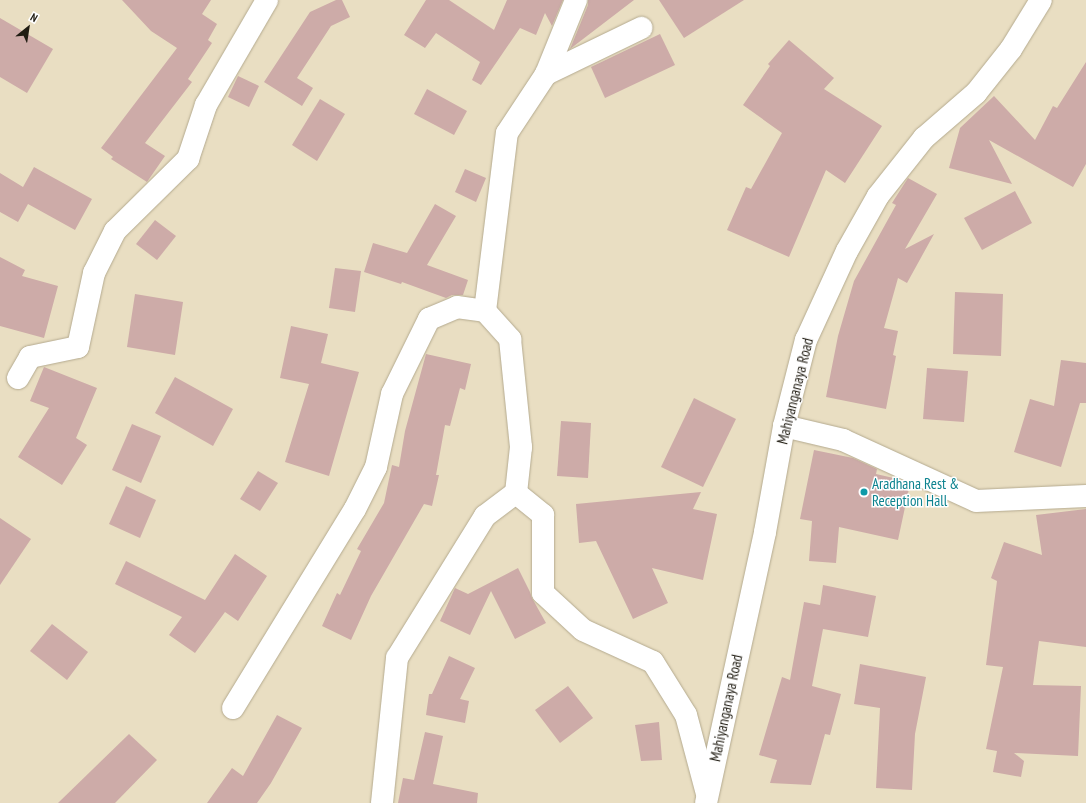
<!DOCTYPE html>
<html>
<head>
<meta charset="utf-8">
<style>
  body { margin:0 }
  #map { position:relative; width:1086px; height:803px; overflow:hidden; background:#e9dec2; font-family:"PT Sans Narrow",sans-serif }
  div>[style] { position:absolute }
  .building>* { inset:0; background:#cdaba8 }
  .roads { filter:drop-shadow(0 0 1px #b4aa8f) drop-shadow(0 0 1px #b4aa8f) }
  .minor>* { height:22px; margin:-11px; padding:0 11px; transform-origin:11px; border-radius:11px; background:#fff }
  .major>* { height:22px; margin:-11px; padding:0 11px; transform-origin:11px; border-radius:11px; background:#fff }
  .dots>* { width:11px; height:11px; translate:-50% -50%; box-sizing:border-box; border:2px solid #fff; border-radius:50% }
  span { translate:-50% -50%; white-space:nowrap; text-align:center; line-height:1.15; -webkit-text-stroke:3px #fff; paint-order:stroke }
  .street-label { font-size:15px; color:#201c12 }
  .culture-label { font-size:15px; color:#0d838f }
  .left { translate:0 -50%; text-align:left }
  .north { position:absolute; left:8px; top:8px; width:40px; height:40px; -webkit-text-stroke:3px #fff; paint-order:stroke; rotate:30deg; font-size:11px; font-weight:700; line-height:16px; text-align:center; color:#201c12 }
  .north::after { content:''; display:block; margin:auto; width:14px; height:18px; background:#201c12; clip-path:polygon(50% 0,100% 100%,50% 72%,0 100%) }
</style>
</head>
<body>
<div id="map">
  <div class="building">
    <div style="clip-path:polygon(122px 0,211px 0,202px 14px,217px 24px,208px 40px,212px 43px,188px 79px,192px 82px,145px 143px,165px 156px,147px 182px,111px 159px,113px 157px,101px 148px,177px 48px,151px 31px)"></div>
    <div style="clip-path:polygon(336px 0,342px 0,350px 17px,331px 26px,297px 78px,313px 88px,302px 106px,264px 82px,310px 12px)"></div>
    <div style="clip-path:polygon(426px 0,449px 0,494px 30px,507px 0,563px 0,552px 26px,545px 13px,536px 35px,520px 28px,481px 85px,472px 80px,480px 62px,436px 33px,425px 48px,404px 35px)"></div>
    <div style="clip-path:polygon(588px 0,634px 0,570px 49px,588px 5px)"></div>
    <div style="clip-path:polygon(659px 0,744px 0,684px 38px)"></div>
    <div style="clip-path:polygon(0 18px,53px 49px,27px 93px,0 77px)"></div>
    <div style="clip-path:polygon(660px 34px,675px 65px,605px 98px,591px 67px)"></div>
    <div style="clip-path:polygon(789px 40px,834px 78px,824px 89px,882px 126px,845px 183px,826px 170px,789px 257px,727px 230px,746px 187px,751px 189px,782px 133px,743px 105px,770px 66px,768px 64px)"></div>
    <div style="clip-path:polygon(1086px 62px,1086px 164px,1073px 187px,989px 140px,1012px 184px,949px 168px,960px 128px,994px 96px,1035px 140px,1053px 106px,1057px 108px)"></div>
    <div style="clip-path:polygon(238px 76px,259px 86px,249px 107px,228px 97px)"></div>
    <div style="clip-path:polygon(427px 89px,467px 111px,454px 135px,414px 114px)"></div>
    <div style="clip-path:polygon(320px 99px,345px 114px,317px 161px,292px 145px)"></div>
    <div style="clip-path:polygon(34px 167px,92px 199px,75px 230px,28px 204px,18px 222px,0 212px,0 173px,23px 187px)"></div>
    <div style="clip-path:polygon(465px 169px,486px 178px,476px 202px,455px 192px)"></div>
    <div style="clip-path:polygon(908px 178px,937px 194px,905px 249px,934px 234px,907px 283px,898px 278px,884px 328px,898px 331px,893px 355px,896px 356px,886px 409px,826px 397px,838px 336px,854px 281px,896px 205px,892px 203px)"></div>
    <div style="clip-path:polygon(1015px 191px,1032px 223px,982px 250px,964px 218px)"></div>
    <div style="clip-path:polygon(435px 204px,456px 216px,427px 265px,468px 280px,463px 295px,452px 295px,446px 298px,402px 282px,401px 284px,364px 272px,373px 243px,407px 253px)"></div>
    <div style="clip-path:polygon(155px 220px,176px 236px,157px 260px,136px 244px)"></div>
    <div style="clip-path:polygon(0 257px,25px 270px,22px 276px,58px 286px,44px 338px,0 326px)"></div>
    <div style="clip-path:polygon(335px 268px,361px 271px,355px 312px,329px 308px)"></div>
    <div style="clip-path:polygon(955px 292px,1003px 294px,1001px 356px,953px 354px)"></div>
    <div style="clip-path:polygon(135px 294px,183px 302px,175px 355px,127px 347px)"></div>
    <div style="clip-path:polygon(291px 326px,328px 334px,321px 363px,359px 372px,329px 476px,285px 462px,309px 384px,280px 378px)"></div>
    <div style="clip-path:polygon(426px 354px,471px 364px,465px 390px,460px 388px,450px 426px,445px 425px,436px 475px,439px 475px,432px 506px,424px 504px,371px 596px,351px 640px,322px 626px,337px 593px,340px 595px,361px 551px,357px 549px,384px 503px,392px 465px,399px 467px,405px 431px)"></div>
    <div style="clip-path:polygon(1061px 360px,1086px 363px,1086px 403px,1080px 403px,1061px 467px,1014px 452px,1030px 399px,1054px 406px)"></div>
    <div style="clip-path:polygon(44px 367px,97px 388px,76px 438px,87px 445px,62px 485px,18px 457px,49px 408px,30px 401px)"></div>
    <div style="clip-path:polygon(927px 368px,968px 371px,964px 422px,923px 419px)"></div>
    <div style="clip-path:polygon(175px 377px,233px 409px,213px 446px,155px 413px)"></div>
    <div style="clip-path:polygon(694px 398px,736px 419px,703px 487px,661px 467px)"></div>
    <div style="clip-path:polygon(561px 421px,591px 423px,588px 478px,557px 476px)"></div>
    <div style="clip-path:polygon(132px 424px,161px 436px,141px 483px,112px 470px)"></div>
    <div style="clip-path:polygon(814px 450px,853px 458px,877px 469px,876px 474px,898px 479px,910px 484px,898px 540px,839px 527px,836px 563px,809px 561px,812px 521px,800px 519px)"></div>
    <div style="clip-path:polygon(258px 471px,278px 483px,260px 511px,240px 499px)"></div>
    <div style="clip-path:polygon(126px 486px,156px 500px,140px 538px,109px 524px)"></div>
    <div style="clip-path:polygon(701px 492px,693px 509px,717px 514px,703px 580px,652px 568px,668px 603px,633px 619px,596px 541px,579px 543px,576px 504px)"></div>
    <div style="clip-path:polygon(1086px 509px,1086px 647px,1039px 641px,1033px 685px,1081px 686px,1078px 756px,1014px 753px,1024px 761px,1021px 777px,993px 772px,997px 751px,986px 749px,1003px 667px,986px 665px,997px 581px,991px 578px,1004px 542px,1042px 555px,1036px 515px)"></div>
    <div style="clip-path:polygon(0 518px,31px 539px,0 585px)"></div>
    <div style="clip-path:polygon(235px 554px,267px 576px,238px 621px,225px 612px,195px 653px,169px 635px,182px 617px,115px 584px,126px 561px,205px 600px)"></div>
    <div style="clip-path:polygon(518px 568px,530px 592px,532px 598px,546px 623px,515px 639px,491px 591px,470px 635px,440px 621px,455px 588px,468px 594px)"></div>
    <div style="clip-path:polygon(823px 585px,876px 596px,868px 637px,823px 629px,812px 686px,841px 694px,830px 735px,825px 734px,811px 785px,770px 783px,777px 760px,759px 755px,782px 677px,790px 680px,804px 602px,820px 605px)"></div>
    <div style="clip-path:polygon(52px 624px,88px 652px,67px 680px,30px 651px)"></div>
    <div style="clip-path:polygon(449px 656px,475px 668px,460px 699px,469px 701px,465px 723px,426px 715px,429px 694px,432px 694px)"></div>
    <div style="clip-path:polygon(860px 664px,926px 677px,915px 734px,912px 790px,876px 788px,880px 708px,854px 704px)"></div>
    <div style="clip-path:polygon(568px 686px,593px 718px,560px 743px,535px 710px)"></div>
    <div style="clip-path:polygon(277px 715px,302px 728px,271px 783px,257px 803px,207px 803px,232px 768px,243px 776px)"></div>
    <div style="clip-path:polygon(659px 722px,662px 760px,641px 761px,635px 725px)"></div>
    <div style="clip-path:polygon(425px 732px,443px 736px,433px 784px,478px 793px,477px 803px,398px 803px,403px 778px,414px 780px)"></div>
    <div style="clip-path:polygon(129px 734px,157px 760px,115px 803px,58px 803px)"></div>
  </div>
  <div class="roads">
    <div class="minor">
      <div style="left:546px;top:74px;width:80px;rotate:-67.9deg"></div>
      <div style="left:485px;top:311px;width:179px;rotate:-83deg"></div>
      <div style="left:507px;top:133px;width:71px;rotate:-56.5deg"></div>
      <div style="left:546px;top:74px;width:106px;rotate:-25.8deg"></div>
      <div style="left:18px;top:378px;width:24px;rotate:-60deg"></div>
      <div style="left:30px;top:357px;width:49px;rotate:-11.8deg"></div>
      <div style="left:78px;top:347px;width:76px;rotate:-77.8deg"></div>
      <div style="left:94px;top:273px;width:47px;rotate:-63.4deg"></div>
      <div style="left:115px;top:231px;width:103px;rotate:-44.6deg"></div>
      <div style="left:188px;top:159px;width:57px;rotate:-71.6deg"></div>
      <div style="left:206px;top:105px;width:121px;rotate:-59.8deg"></div>
      <div style="left:784px;top:426px;width:61px;rotate:13.3deg"></div>
      <div style="left:843px;top:440px;width:146px;rotate:24.6deg"></div>
      <div style="left:976px;top:501px;width:110px;rotate:-2.6deg"></div>
      <div style="left:233px;top:708px;width:233px;rotate:-58.5deg"></div>
      <div style="left:355px;top:509px;width:47px;rotate:-63.4deg"></div>
      <div style="left:376px;top:467px;width:75px;rotate:-77.6deg"></div>
      <div style="left:392px;top:394px;width:84px;rotate:-63.7deg"></div>
      <div style="left:429px;top:319px;width:30px;rotate:-23deg"></div>
      <div style="left:457px;top:307px;width:28px;rotate:8deg"></div>
      <div style="left:485px;top:311px;width:38px;rotate:48deg"></div>
      <div style="left:510px;top:339px;width:109px;rotate:84.2deg"></div>
      <div style="left:521px;top:447px;width:46px;rotate:96.2deg"></div>
      <div style="left:382px;top:803px;width:146px;rotate:-84.1deg"></div>
      <div style="left:397px;top:658px;width:167px;rotate:-58.2deg"></div>
      <div style="left:485px;top:516px;width:39px;rotate:-37deg"></div>
      <div style="left:516px;top:493px;width:35px;rotate:39deg"></div>
      <div style="left:543px;top:515px;width:78px;rotate:90deg"></div>
      <div style="left:543px;top:593px;width:54px;rotate:42.8deg"></div>
      <div style="left:583px;top:630px;width:77px;rotate:24.6deg"></div>
      <div style="left:653px;top:662px;width:62px;rotate:58.1deg"></div>
      <div style="left:686px;top:715px;width:82px;rotate:75.1deg"></div>
    </div>
    <div class="major">
      <div style="left:706px;top:803px;width:277px;rotate:-77.7deg"></div>
      <div style="left:765px;top:532px;width:108px;rotate:-79.8deg"></div>
      <div style="left:784px;top:426px;width:89px;rotate:-75.7deg"></div>
      <div style="left:806px;top:340px;width:98px;rotate:-65.3deg"></div>
      <div style="left:847px;top:251px;width:63px;rotate:-60.6deg"></div>
      <div style="left:878px;top:196px;width:74px;rotate:-51.6deg"></div>
      <div style="left:924px;top:138px;width:69px;rotate:-40.9deg"></div>
      <div style="left:976px;top:93px;width:56px;rotate:-51.5deg"></div>
      <div style="left:1011px;top:49px;width:57px;rotate:-58.5deg"></div>
    </div>
  </div>
  <div class="dots">
    <div style="left:864px;top:492px;background:#0f9aa8"></div>
  </div>
  <div class="street-label">
    <span style="left:795px;top:391px;rotate:-76deg">Mahiyanganaya Road</span>
    <span style="left:726px;top:708px;rotate:-78deg">Mahiyanganaya Road</span>
  </div>
  <div class="culture-label">
    <span class="left" style="left:872px;top:492px">Aradhana Rest &amp;<br>Reception Hall</span>
  </div>
  <div class="north">N</div>
</div>
</body>
</html>
